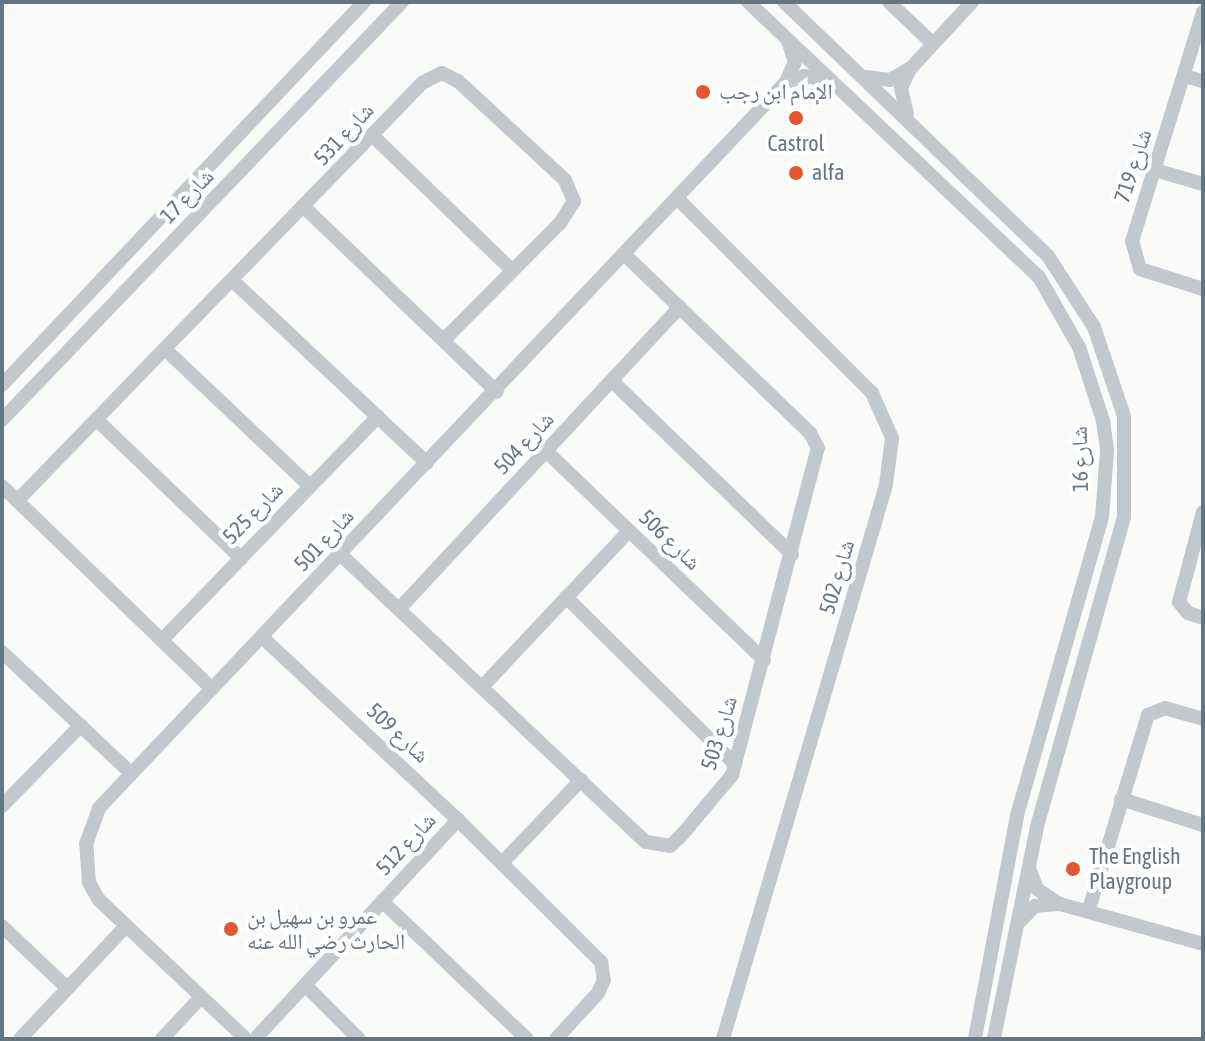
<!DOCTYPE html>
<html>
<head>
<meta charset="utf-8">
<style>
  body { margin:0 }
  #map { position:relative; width:1205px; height:1041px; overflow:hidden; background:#fafaf8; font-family:"Asap Condensed","Noto Naskh Arabic",sans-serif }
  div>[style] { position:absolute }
  .minor>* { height:14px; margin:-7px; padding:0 7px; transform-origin:7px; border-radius:7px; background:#c3c8cc }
  .dots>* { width:22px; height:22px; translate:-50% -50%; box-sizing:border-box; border:4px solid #fff; border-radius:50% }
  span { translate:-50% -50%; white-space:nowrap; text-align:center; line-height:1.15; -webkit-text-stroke:8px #fff; paint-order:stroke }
  .poi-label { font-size:22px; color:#657683 }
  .left { translate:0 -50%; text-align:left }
  .street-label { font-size:22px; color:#657683 }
  .frame { position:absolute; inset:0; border:4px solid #657683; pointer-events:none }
</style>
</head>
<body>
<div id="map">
  <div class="minor">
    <div style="left:748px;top:2px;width:400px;rotate:43.4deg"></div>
    <div style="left:1039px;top:277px;width:81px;rotate:60.3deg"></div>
    <div style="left:1079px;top:347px;width:78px;rotate:72deg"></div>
    <div style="left:1103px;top:421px;width:30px;rotate:82deg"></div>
    <div style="left:1107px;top:451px;width:66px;rotate:94.3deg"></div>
    <div style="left:1102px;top:517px;width:311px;rotate:105.9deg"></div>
    <div style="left:1017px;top:816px;width:227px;rotate:100.7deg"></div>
    <div style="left:784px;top:2px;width:366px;rotate:43.9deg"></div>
    <div style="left:1048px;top:256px;width:85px;rotate:57.1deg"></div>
    <div style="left:1094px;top:327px;width:94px;rotate:71.4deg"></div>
    <div style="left:1124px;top:416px;width:101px;rotate:90deg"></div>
    <div style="left:1124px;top:517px;width:317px;rotate:105.7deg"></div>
    <div style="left:1038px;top:822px;width:221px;rotate:101.5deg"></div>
    <div style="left:889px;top:2px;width:59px;rotate:43.6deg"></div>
    <div style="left:1203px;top:12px;width:240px;rotate:107.2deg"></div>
    <div style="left:1132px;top:241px;width:29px;rotate:74deg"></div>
    <div style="left:1140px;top:269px;width:66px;rotate:17.6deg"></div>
    <div style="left:1184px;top:76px;width:20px;rotate:15deg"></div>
    <div style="left:866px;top:77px;width:24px;rotate:7deg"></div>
    <div style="left:890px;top:80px;width:22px;rotate:-30deg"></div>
    <div style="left:786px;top:82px;width:19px;rotate:-18deg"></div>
    <div style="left:804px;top:76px;width:24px;rotate:9deg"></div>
    <div style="left:907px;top:114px;width:27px;rotate:-103deg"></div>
    <div style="left:901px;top:88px;width:21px;rotate:-65deg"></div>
    <div style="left:910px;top:69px;width:91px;rotate:-47.2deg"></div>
    <div style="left:373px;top:136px;width:193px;rotate:44deg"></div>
    <div style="left:1155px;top:170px;width:50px;rotate:16.3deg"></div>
    <div style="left:677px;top:198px;width:276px;rotate:45deg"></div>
    <div style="left:872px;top:393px;width:49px;rotate:66deg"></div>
    <div style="left:892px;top:438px;width:47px;rotate:97.3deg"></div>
    <div style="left:886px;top:485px;width:577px;rotate:106.4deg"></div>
    <div style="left:304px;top:207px;width:267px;rotate:43.8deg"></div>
    <div style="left:233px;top:281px;width:266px;rotate:43.2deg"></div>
    <div style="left:166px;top:350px;width:198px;rotate:43.4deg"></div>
    <div style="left:612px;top:381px;width:250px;rotate:43.9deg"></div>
    <div style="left:2px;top:385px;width:527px;rotate:-46.61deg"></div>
    <div style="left:2px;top:420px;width:579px;rotate:-46.26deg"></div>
    <div style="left:99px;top:422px;width:197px;rotate:43.8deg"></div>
    <div style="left:546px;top:451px;width:302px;rotate:43.8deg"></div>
    <div style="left:2px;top:486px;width:292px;rotate:44deg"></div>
    <div style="left:17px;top:501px;width:582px;rotate:-45.9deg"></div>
    <div style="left:422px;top:83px;width:22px;rotate:-27deg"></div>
    <div style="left:442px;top:73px;width:18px;rotate:27deg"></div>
    <div style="left:458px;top:81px;width:146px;rotate:42.8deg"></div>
    <div style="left:565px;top:180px;width:23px;rotate:67deg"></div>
    <div style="left:574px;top:201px;width:26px;rotate:122deg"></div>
    <div style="left:560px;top:223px;width:163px;rotate:134.8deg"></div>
    <div style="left:1203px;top:512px;width:93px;rotate:104.9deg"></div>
    <div style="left:1179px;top:602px;width:14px;rotate:51deg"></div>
    <div style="left:1188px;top:613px;width:16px;rotate:18deg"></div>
    <div style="left:340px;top:554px;width:420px;rotate:43.3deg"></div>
    <div style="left:646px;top:842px;width:24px;rotate:9deg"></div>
    <div style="left:670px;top:846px;width:13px;rotate:-42deg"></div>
    <div style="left:680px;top:837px;width:81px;rotate:-50deg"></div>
    <div style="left:732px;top:775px;width:338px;rotate:-75.3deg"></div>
    <div style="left:818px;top:448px;width:17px;rotate:-118deg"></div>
    <div style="left:810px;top:433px;width:257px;rotate:-136.1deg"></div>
    <div style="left:566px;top:597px;width:238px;rotate:44.7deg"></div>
    <div style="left:400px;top:608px;width:411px;rotate:-47.1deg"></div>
    <div style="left:263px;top:638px;width:267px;rotate:43deg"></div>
    <div style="left:458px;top:820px;width:202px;rotate:44.8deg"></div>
    <div style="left:601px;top:962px;width:18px;rotate:81deg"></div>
    <div style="left:604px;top:980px;width:14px;rotate:115deg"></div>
    <div style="left:598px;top:993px;width:62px;rotate:132.4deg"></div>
    <div style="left:162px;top:640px;width:311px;rotate:-46deg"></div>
    <div style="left:2px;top:652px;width:177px;rotate:43.2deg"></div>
    <div style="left:482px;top:687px;width:214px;rotate:-46.7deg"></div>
    <div style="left:1121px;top:799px;width:86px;rotate:17.6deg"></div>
    <div style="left:2px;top:806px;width:113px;rotate:-45.7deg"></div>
    <div style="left:502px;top:863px;width:115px;rotate:-46.4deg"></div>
    <div style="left:1029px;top:868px;width:22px;rotate:69deg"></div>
    <div style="left:1037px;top:889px;width:23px;rotate:34deg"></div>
    <div style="left:382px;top:901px;width:200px;rotate:43.6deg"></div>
    <div style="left:1089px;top:909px;width:203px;rotate:-73.1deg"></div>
    <div style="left:1148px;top:715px;width:18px;rotate:-22deg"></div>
    <div style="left:1165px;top:708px;width:40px;rotate:16deg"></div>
    <div style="left:1019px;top:922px;width:23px;rotate:-45deg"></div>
    <div style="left:1035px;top:906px;width:25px;rotate:-5deg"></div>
    <div style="left:1060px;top:904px;width:148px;rotate:15.6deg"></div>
    <div style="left:2px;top:926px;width:90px;rotate:43.6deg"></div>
    <div style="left:305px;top:985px;width:76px;rotate:45deg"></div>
    <div style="left:20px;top:1039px;width:154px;rotate:-46.8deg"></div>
    <div style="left:162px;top:1039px;width:57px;rotate:-47.1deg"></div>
    <div style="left:246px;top:1039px;width:202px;rotate:-136.6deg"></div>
    <div style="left:99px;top:900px;width:20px;rotate:-120deg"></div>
    <div style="left:89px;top:883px;width:39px;rotate:-94deg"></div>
    <div style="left:86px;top:844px;width:38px;rotate:-70deg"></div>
    <div style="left:99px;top:808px;width:1000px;rotate:-46.58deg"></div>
    <div style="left:786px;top:82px;width:22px;rotate:-66deg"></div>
    <div style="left:795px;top:62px;width:23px;rotate:-108deg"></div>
    <div style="left:255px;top:1039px;width:299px;rotate:-47.2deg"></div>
  </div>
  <div class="dots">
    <div style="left:703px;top:92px;background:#e4572e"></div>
    <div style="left:796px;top:118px;background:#e4572e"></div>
    <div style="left:796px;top:173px;background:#e4572e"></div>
    <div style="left:1073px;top:869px;background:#e4572e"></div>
    <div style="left:231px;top:929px;background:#e4572e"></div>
  </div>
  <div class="poi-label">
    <span class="left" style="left:719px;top:92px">الإمام ابن رجب</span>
    <span style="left:796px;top:144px">Castrol</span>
    <span class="left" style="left:812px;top:173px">alfa</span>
    <span class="left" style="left:1089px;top:869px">The English<br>Playgroup</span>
    <span class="left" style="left:247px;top:929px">عمرو بن سهيل بن<br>الحارث رضي الله عنه</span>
  </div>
  <div class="street-label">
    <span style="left:344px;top:134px;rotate:-47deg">شارع 531</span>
    <span style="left:1133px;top:166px;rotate:-72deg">شارع 719</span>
    <span style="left:187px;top:196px;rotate:-46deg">شارع 17</span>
    <span style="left:524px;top:443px;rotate:-47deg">شارع 504</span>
    <span style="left:1080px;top:459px;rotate:-91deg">شارع 16</span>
    <span style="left:253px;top:513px;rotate:-46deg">شارع 525</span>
    <span style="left:324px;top:540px;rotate:-47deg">شارع 501</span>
    <span style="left:670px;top:540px;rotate:44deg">شارع 506</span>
    <span style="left:837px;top:577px;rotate:-74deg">شارع 502</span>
    <span style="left:398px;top:733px;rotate:43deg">شارع 509</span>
    <span style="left:719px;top:733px;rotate:-73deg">شارع 503</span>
    <span style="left:406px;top:844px;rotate:-47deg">شارع 512</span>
  </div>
  <div class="frame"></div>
</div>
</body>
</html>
